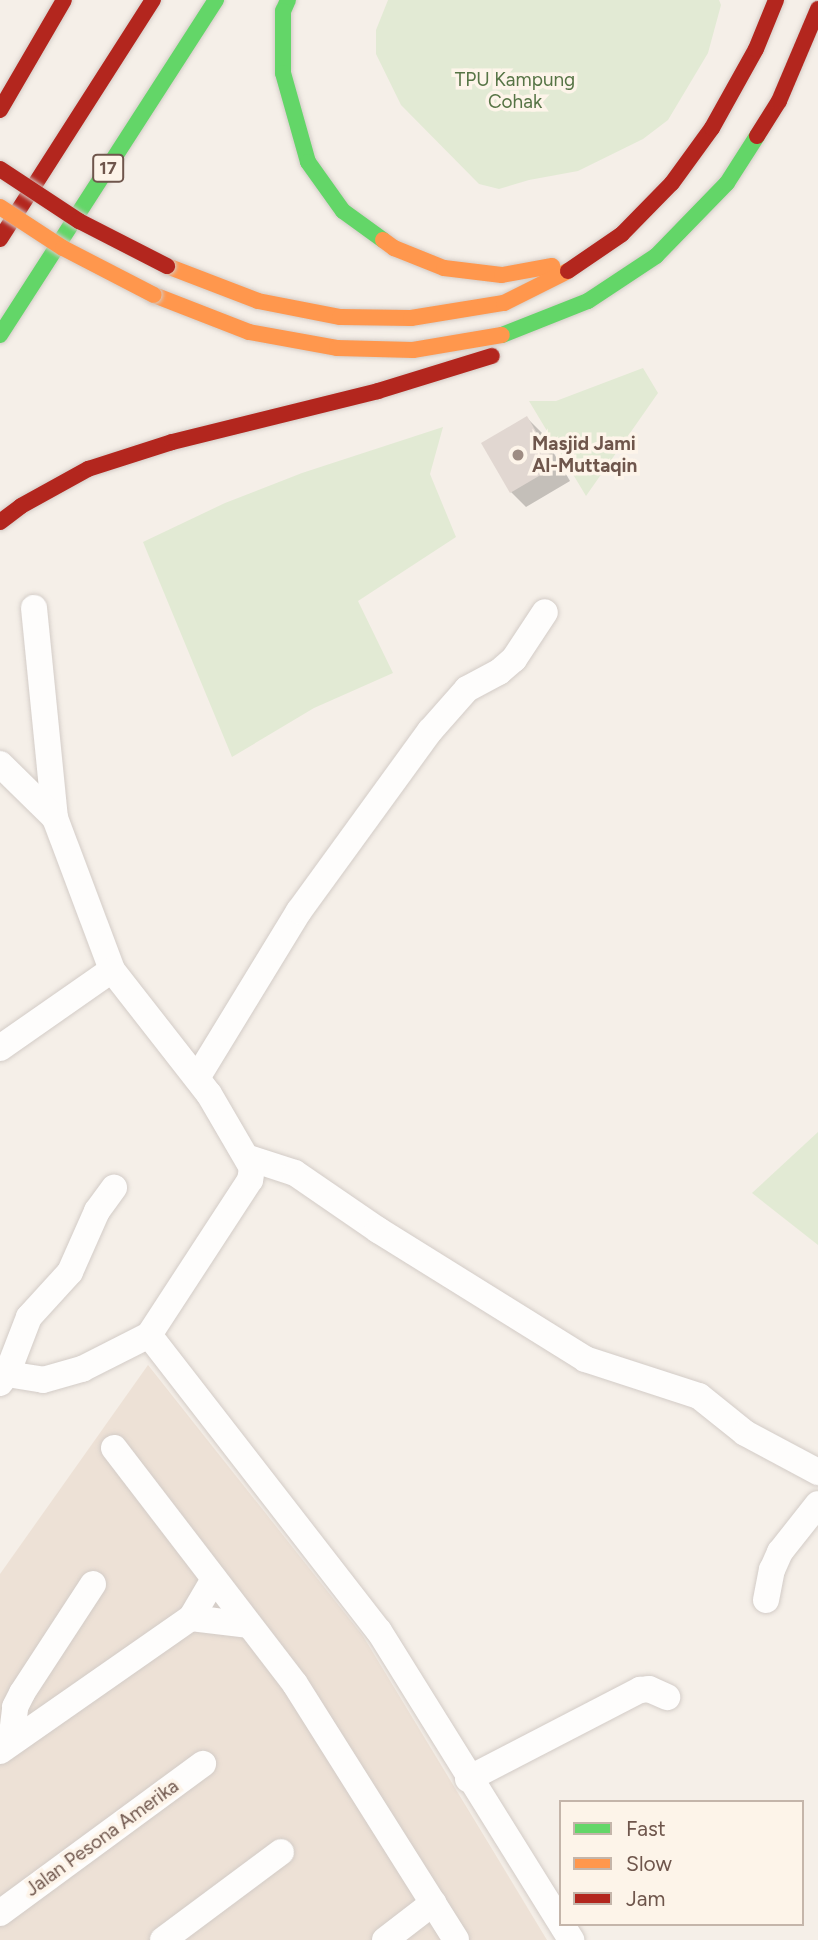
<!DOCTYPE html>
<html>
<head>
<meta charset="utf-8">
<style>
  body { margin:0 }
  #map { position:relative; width:818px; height:1940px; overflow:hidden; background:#f5efe8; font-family:Figtree,sans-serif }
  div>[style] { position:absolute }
  .residential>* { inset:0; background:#ede1d6 }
  .green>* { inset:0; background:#e2ead4 }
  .shadow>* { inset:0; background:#0003 }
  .building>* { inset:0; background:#e1d7d1 }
  .roads { filter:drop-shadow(0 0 2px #d3ccc7) drop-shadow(0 0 2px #d3ccc7) }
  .street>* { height:26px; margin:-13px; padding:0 13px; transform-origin:13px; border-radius:13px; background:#fefdfc }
  .fast>* { height:16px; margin:-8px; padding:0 8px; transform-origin:8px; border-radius:8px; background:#63d668 }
  .slow>* { height:16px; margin:-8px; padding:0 8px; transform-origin:8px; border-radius:8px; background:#ff974d }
  .jam>* { height:16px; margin:-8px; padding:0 8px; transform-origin:8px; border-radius:8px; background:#b3261e }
  .bridges { filter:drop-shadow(0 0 2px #d3cbc6) drop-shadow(0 0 2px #d3cbc6) }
  .slow-bridge>* { height:16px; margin:-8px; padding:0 8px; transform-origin:8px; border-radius:8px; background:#ff974d }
  .jam-bridge>* { height:16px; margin:-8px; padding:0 8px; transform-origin:8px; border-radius:8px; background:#b3261e }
  .dots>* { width:19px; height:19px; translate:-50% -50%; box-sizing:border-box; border:4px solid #fdf4e9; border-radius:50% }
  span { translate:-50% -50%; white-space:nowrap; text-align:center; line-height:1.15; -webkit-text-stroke:7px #fdf4e9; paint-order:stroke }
  .shield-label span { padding:2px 5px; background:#fdf4e9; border:2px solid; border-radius:5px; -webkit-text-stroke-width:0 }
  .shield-label { font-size:18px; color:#6f564c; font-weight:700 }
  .park-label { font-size:19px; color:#567445 }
  .poi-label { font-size:19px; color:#6f564c; font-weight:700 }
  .left { translate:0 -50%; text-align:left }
  .street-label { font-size:19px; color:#6f564c }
  .legend { position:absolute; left:559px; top:1800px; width:245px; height:126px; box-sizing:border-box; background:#fdf4e9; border:2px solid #c4b5aa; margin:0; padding:9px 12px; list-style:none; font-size:21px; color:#6f564c }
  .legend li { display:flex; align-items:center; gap:14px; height:35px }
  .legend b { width:35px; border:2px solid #c4b5aa }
</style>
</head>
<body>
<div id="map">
  <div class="residential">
    <div style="clip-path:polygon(148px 1365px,363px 1636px,547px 1940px,0 1940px,0 1574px)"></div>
  </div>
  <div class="green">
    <div style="clip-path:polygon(388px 0,719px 0,721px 5px,708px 53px,668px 120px,643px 139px,578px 171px,529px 180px,499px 189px,479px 184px,401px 105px,376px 54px,376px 30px)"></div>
    <div style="clip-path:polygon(643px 368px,658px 393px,586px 496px,529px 401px,556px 401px)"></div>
    <div style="clip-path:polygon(443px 427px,430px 474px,456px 537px,358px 601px,393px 673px,314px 708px,232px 757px,143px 542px,225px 503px,302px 473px)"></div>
    <div style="clip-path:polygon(818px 1132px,818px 1245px,752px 1193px)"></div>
  </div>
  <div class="shadow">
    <div style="clip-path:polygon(527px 418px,542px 433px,570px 481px,526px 507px,511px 492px)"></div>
  </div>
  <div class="building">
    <div style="clip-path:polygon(527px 416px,556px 466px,510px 493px,481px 443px)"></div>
  </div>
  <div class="roads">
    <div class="street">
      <div style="left:34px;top:608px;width:211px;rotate:84.3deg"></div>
      <div style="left:55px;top:818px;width:162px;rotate:69.4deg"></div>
      <div style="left:112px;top:970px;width:157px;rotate:52deg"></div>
      <div style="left:209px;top:1094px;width:86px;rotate:59.8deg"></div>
      <div style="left:252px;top:1168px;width:12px;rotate:99deg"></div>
      <div style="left:250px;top:1180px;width:185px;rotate:123.1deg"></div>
      <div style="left:149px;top:1335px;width:375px;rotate:52.2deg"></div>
      <div style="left:379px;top:1631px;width:364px;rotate:58.1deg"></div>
      <div style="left:0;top:764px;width:77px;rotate:44.5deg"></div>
      <div style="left:0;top:1048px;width:136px;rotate:-34.9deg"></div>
      <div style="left:197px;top:1078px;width:196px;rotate:-58.6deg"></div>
      <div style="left:299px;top:911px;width:223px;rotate:-54deg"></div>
      <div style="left:430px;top:731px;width:56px;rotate:-48.6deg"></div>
      <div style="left:467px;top:689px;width:36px;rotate:-28deg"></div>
      <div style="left:499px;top:672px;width:20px;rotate:-41deg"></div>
      <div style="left:514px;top:659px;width:56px;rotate:-56.6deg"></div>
      <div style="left:249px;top:1158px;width:48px;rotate:18.1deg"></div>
      <div style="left:295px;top:1173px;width:101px;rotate:34.5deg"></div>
      <div style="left:378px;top:1230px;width:244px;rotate:31.9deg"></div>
      <div style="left:585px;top:1359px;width:120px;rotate:18deg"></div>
      <div style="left:699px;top:1396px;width:59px;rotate:38.8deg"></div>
      <div style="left:745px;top:1433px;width:83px;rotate:28.1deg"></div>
      <div style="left:7px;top:1374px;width:36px;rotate:9deg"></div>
      <div style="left:43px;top:1380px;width:41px;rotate:-15.8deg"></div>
      <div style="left:82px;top:1369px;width:75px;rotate:-26.9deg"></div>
      <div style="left:0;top:1383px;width:11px;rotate:-52deg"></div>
      <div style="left:7px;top:1374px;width:61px;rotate:-68.9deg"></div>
      <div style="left:29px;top:1317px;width:61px;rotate:-47.7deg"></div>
      <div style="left:70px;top:1272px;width:67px;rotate:-66.1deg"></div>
      <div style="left:97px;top:1211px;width:29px;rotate:-54deg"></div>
      <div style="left:114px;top:1448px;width:297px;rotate:52.5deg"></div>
      <div style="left:295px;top:1684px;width:302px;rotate:57.8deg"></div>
      <div style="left:214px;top:1579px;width:45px;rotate:120.5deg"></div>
      <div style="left:191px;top:1618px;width:57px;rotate:7deg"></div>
      <div style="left:766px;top:1600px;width:31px;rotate:-79deg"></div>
      <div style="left:772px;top:1570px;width:20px;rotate:-66deg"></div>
      <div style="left:780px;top:1552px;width:61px;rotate:-51.6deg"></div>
      <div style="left:11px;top:1742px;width:35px;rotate:-83deg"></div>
      <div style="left:15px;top:1707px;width:16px;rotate:-63deg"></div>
      <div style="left:22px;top:1693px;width:130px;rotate:-56.9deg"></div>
      <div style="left:0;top:1751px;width:233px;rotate:-34.9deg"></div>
      <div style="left:468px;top:1779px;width:194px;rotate:-27.4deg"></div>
      <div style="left:640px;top:1690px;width:9px;rotate:-6deg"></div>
      <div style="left:649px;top:1689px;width:20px;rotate:24deg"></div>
      <div style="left:0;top:1913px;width:252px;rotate:-36.3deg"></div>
      <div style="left:163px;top:1940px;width:147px;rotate:-36.7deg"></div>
      <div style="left:385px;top:1940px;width:61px;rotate:-37.6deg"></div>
    </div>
    <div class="fast">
      <div style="left:288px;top:0;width:12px;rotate:114deg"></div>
      <div style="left:283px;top:11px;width:62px;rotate:90deg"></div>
      <div style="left:283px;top:73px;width:92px;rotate:74.3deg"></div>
      <div style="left:308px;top:162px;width:60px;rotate:54.5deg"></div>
      <div style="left:343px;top:211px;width:49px;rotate:35.9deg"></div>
      <div style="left:0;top:335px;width:399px;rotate:-57.2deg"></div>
      <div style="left:502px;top:335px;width:92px;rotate:-21.6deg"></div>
      <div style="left:588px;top:301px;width:82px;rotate:-33.5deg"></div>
      <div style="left:656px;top:256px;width:102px;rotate:-45.8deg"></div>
      <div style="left:727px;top:183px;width:56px;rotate:-57.4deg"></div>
    </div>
    <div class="slow">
      <div style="left:383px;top:240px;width:14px;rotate:36deg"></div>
      <div style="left:394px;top:248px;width:54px;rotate:21.8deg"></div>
      <div style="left:444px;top:268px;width:58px;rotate:6.9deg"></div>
      <div style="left:502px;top:275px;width:51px;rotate:-10.2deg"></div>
      <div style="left:167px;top:266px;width:97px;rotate:21deg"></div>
      <div style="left:258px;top:301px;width:84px;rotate:11deg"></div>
      <div style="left:340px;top:317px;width:71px;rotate:0.8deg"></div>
      <div style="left:411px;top:318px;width:94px;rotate:-9.2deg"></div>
      <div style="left:504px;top:303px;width:72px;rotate:-26.6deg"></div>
      <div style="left:154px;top:295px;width:102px;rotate:21.3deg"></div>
      <div style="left:249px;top:332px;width:89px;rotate:10.3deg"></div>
      <div style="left:337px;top:348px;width:76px;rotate:1.5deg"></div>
      <div style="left:413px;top:350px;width:90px;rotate:-9.6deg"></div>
    </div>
    <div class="jam">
      <div style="left:0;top:110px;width:127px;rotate:-59.8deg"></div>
      <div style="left:757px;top:136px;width:41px;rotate:-57.8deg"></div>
      <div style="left:779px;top:101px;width:100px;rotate:-67deg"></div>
      <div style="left:0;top:239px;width:284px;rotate:-57.4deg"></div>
      <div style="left:568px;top:271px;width:65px;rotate:-34.4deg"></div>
      <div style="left:622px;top:234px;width:71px;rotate:-45.6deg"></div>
      <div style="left:672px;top:183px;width:68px;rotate:-54deg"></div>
      <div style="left:712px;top:128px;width:90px;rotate:-60.9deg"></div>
      <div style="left:756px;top:49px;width:53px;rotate:-67.8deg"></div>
      <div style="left:0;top:522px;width:26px;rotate:-37deg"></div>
      <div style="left:21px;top:506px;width:77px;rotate:-28.9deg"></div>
      <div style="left:88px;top:469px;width:88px;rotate:-17.8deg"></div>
      <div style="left:172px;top:442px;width:212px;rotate:-13.9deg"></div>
      <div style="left:378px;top:391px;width:119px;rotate:-17.1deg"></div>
    </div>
  </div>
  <div class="bridges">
    <div class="slow-bridge">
      <div style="left:0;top:207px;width:75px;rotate:33.1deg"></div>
      <div style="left:63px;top:248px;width:102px;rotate:27.3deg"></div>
    </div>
    <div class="jam-bridge">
      <div style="left:0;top:169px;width:95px;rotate:33.4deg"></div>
      <div style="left:79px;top:221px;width:99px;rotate:27.1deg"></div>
    </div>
  </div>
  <div class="dots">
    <div style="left:518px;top:455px;background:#9e8c83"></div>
  </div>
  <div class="shield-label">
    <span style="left:108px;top:168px">17</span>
  </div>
  <div class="park-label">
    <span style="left:515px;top:91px">TPU Kampung<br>Cohak</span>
  </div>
  <div class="poi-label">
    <span class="left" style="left:532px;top:455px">Masjid Jami<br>Al-Muttaqin</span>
  </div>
  <div class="street-label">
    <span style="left:102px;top:1838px;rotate:-36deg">Jalan Pesona Amerika</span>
  </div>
  <ul class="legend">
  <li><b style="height:9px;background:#63d668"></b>Fast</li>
  <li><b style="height:9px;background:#ff974d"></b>Slow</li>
  <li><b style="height:9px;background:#b3261e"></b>Jam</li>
  </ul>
</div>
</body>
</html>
